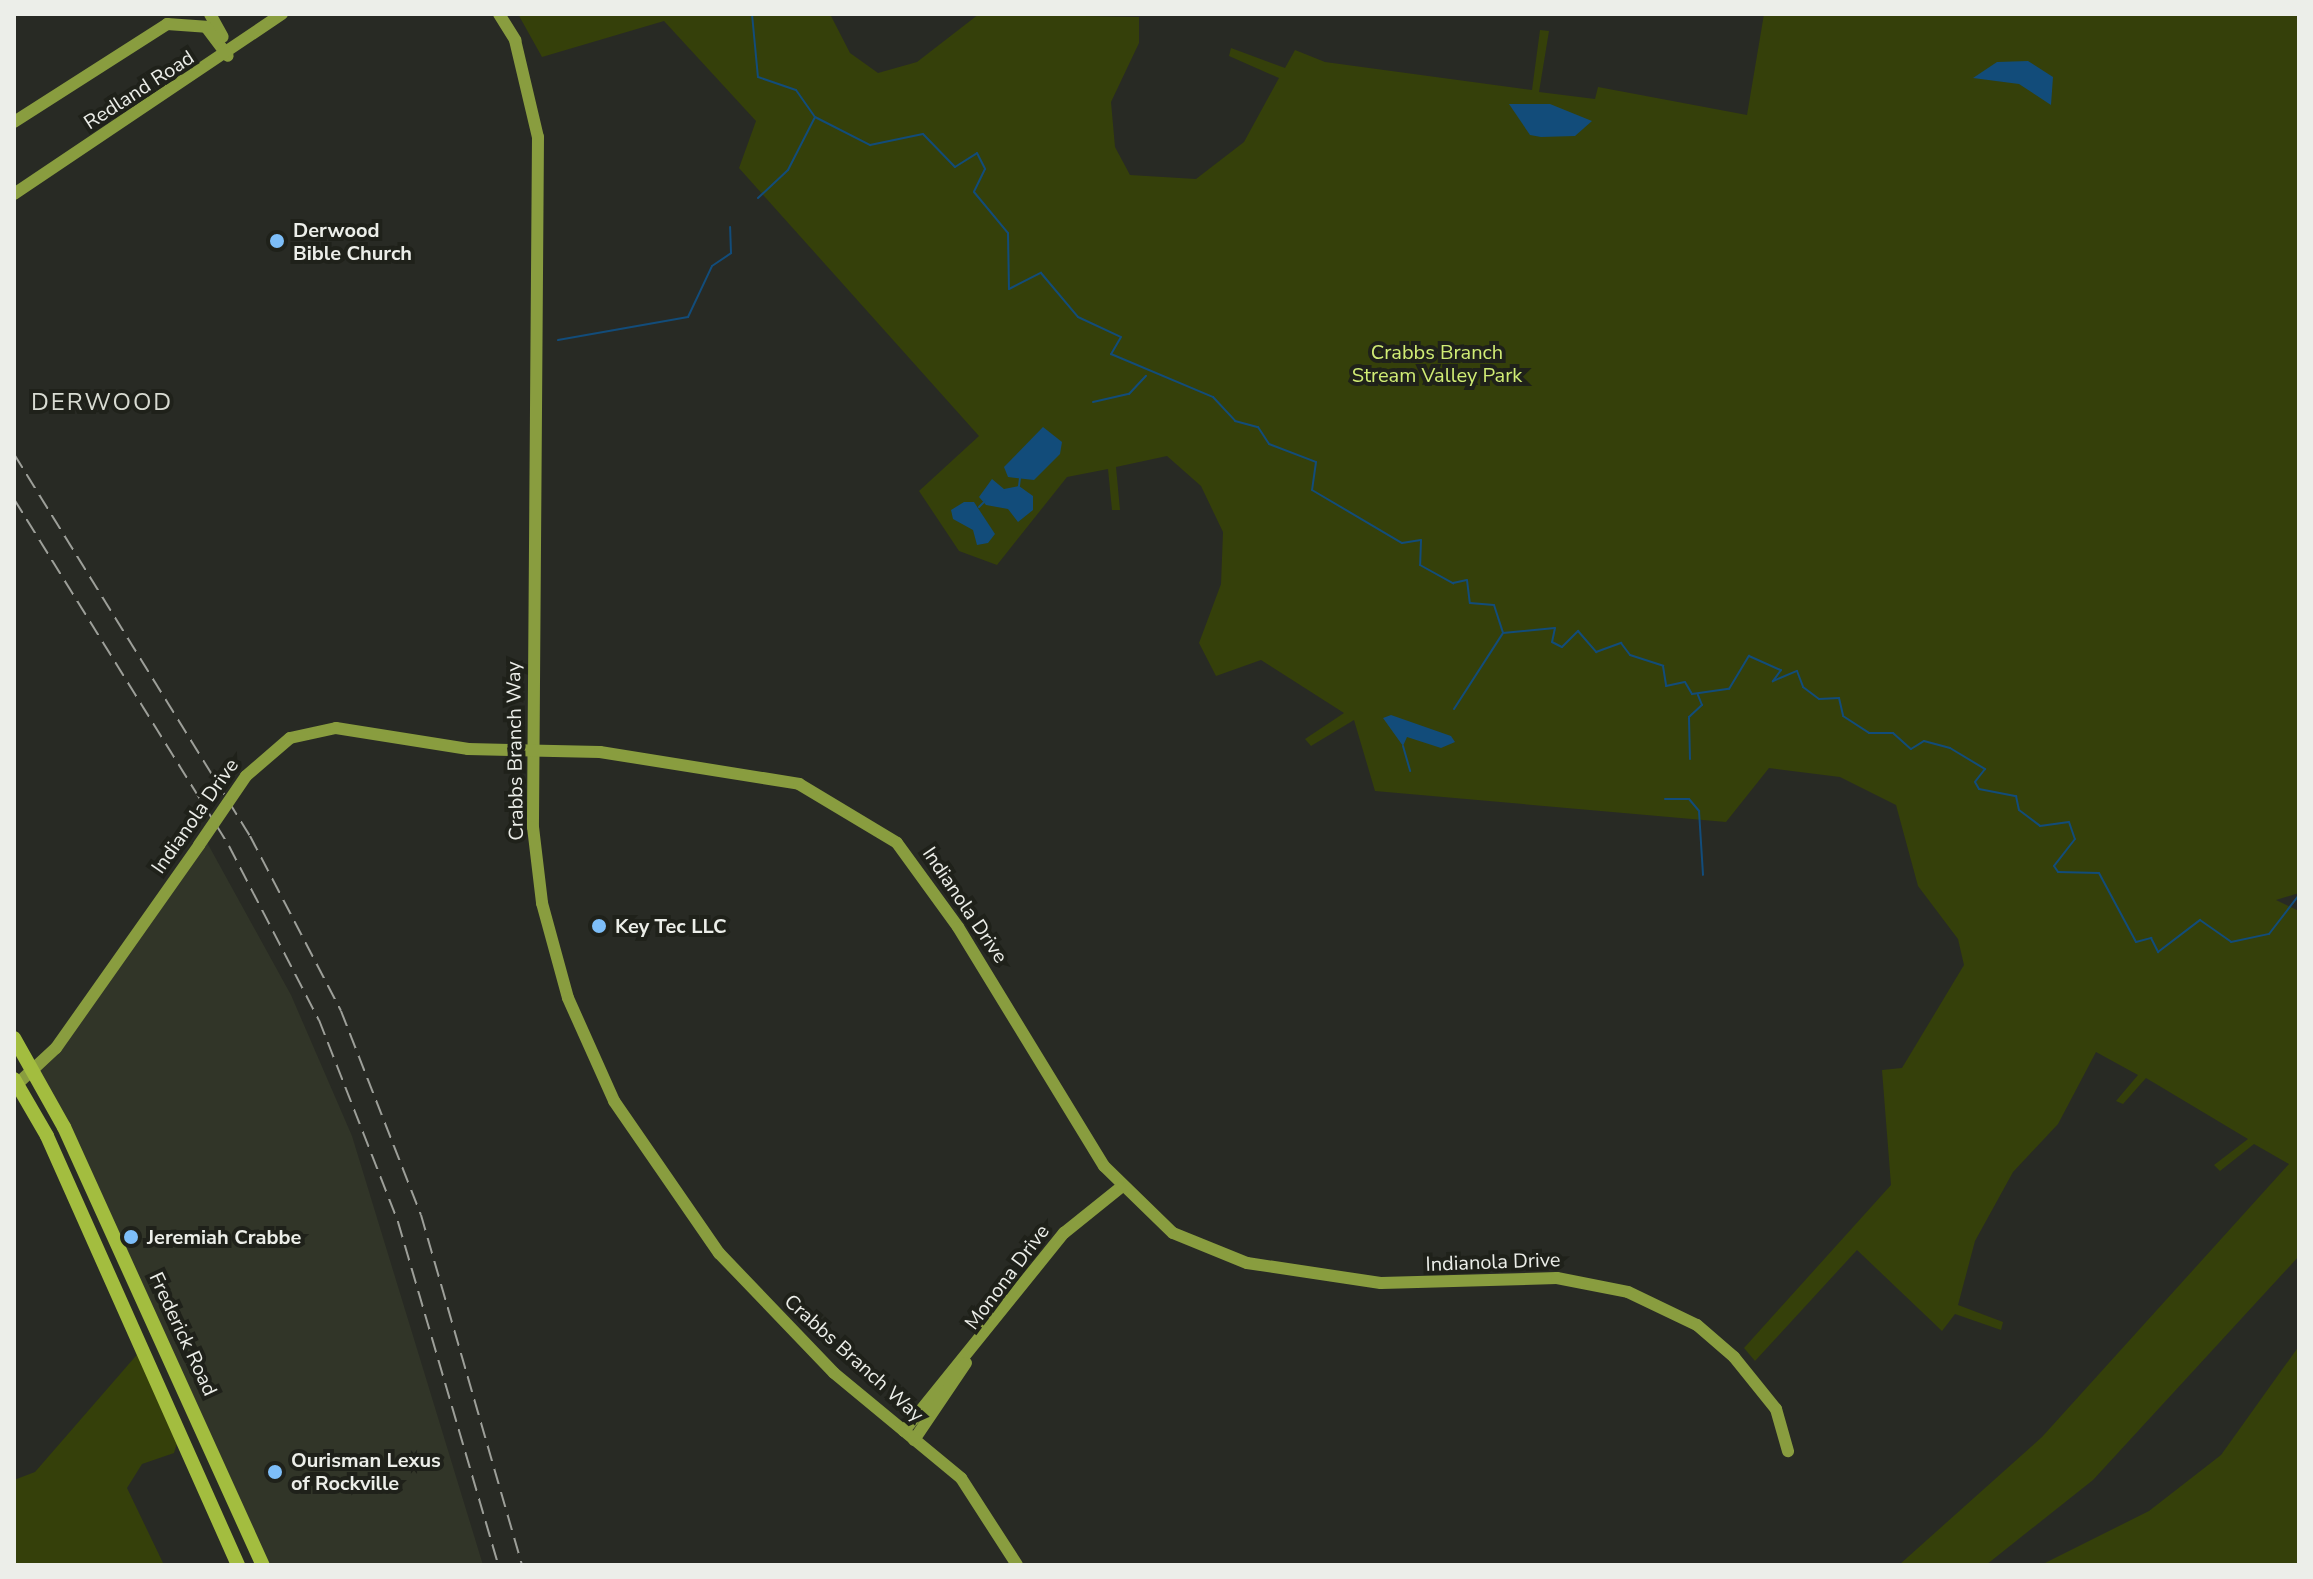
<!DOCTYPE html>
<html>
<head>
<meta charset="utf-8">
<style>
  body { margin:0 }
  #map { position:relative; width:2313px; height:1579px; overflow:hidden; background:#282a24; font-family:"Nunito Sans",sans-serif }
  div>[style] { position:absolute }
  .built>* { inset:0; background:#313528 }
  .green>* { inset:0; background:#35400a }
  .water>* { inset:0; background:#124c7a }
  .stream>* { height:2px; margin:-1px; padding:0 1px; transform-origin:1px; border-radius:1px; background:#124c7a }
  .secondary>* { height:12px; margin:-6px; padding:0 6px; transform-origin:6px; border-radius:6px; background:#899d3f }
  .primary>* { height:14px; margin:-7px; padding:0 7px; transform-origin:7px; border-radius:7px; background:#a3bd3f }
  .rail>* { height:2px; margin-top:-1px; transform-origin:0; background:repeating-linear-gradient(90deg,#9d9f99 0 16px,transparent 0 24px) }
  .secondary-bridge>* { height:12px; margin:-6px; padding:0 6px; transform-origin:6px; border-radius:6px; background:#899d3f }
  .dots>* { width:22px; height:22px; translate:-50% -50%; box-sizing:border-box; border:4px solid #1f211a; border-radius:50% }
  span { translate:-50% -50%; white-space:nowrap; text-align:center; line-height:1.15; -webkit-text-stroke:8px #1f211a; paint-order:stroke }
  .street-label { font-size:20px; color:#eceee9 }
  .poi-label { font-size:20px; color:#eceee9; font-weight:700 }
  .left { translate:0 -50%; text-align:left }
  .park-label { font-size:20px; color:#d1ed75 }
  .quarter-label { font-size:24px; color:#d8dbd2; letter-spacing:2px }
  .frame { position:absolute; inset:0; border:16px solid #eceee9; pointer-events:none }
</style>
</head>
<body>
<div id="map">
  <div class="built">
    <div style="clip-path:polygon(204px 837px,291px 995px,352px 1136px,483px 1565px,263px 1565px,32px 1065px,56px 1048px)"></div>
  </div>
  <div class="green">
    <div style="clip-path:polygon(518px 14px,830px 14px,850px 53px,878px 73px,917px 62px,979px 14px,1139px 17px,1139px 43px,1111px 102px,1115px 147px,1130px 175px,1196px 179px,1244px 142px,1279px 78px,1229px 56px,1231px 48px,1285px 68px,1295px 50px,1325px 62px,1532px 90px,1540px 30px,1549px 31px,1539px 92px,1595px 99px,1598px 87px,1747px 115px,1764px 14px,2299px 14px,2299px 893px,2276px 900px,2299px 911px,2299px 1256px,2093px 1480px,1986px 1565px,1899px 1565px,2042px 1437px,2289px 1164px,2254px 1144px,2220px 1171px,2214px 1165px,2248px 1139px,2146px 1078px,2123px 1104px,2116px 1101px,2138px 1075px,2096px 1052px,2058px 1124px,2013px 1172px,1975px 1241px,1958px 1305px,2003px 1322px,2001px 1330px,1955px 1314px,1942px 1331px,1857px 1250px,1755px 1361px,1744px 1348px,1891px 1185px,1882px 1070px,1902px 1068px,1964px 965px,1958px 939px,1918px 886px,1896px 805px,1840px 777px,1769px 768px,1726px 822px,1375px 791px,1354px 720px,1311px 746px,1305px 739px,1344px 713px,1261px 660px,1216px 676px,1199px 643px,1221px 584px,1223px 532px,1201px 486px,1167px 456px,1116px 467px,1120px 510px,1112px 510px,1108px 469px,1067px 477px,997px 565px,959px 551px,919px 491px,979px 436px,739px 168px,756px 121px,664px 21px,542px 57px)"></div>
    <div style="clip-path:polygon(2299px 1346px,2299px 1565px,2041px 1565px,2149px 1511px,2221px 1455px)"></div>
    <div style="clip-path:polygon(141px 1350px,178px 1440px,174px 1453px,142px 1464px,127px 1488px,164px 1565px,14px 1565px,14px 1480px,35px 1472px)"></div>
  </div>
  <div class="water">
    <div style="clip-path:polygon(2028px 61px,2053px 77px,2051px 105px,2019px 84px,1973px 78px,1997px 62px)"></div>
    <div style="clip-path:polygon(1509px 104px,1550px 104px,1592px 121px,1575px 136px,1541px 137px,1530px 135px)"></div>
    <div style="clip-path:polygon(1043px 427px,1062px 442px,1060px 454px,1034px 480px,1008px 477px,1004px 467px)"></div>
    <div style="clip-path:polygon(992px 479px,1004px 489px,1019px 486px,1033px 496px,1033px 510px,1018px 522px,1008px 509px,986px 505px,979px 497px)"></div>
    <div style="clip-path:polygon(964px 502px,974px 502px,995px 534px,988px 543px,977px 545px,973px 530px,953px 519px,951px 510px)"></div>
    <div style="clip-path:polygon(1391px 715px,1451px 736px,1455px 742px,1441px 748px,1407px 737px,1403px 746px,1383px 718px)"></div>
  </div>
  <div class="stream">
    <div style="left:706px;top:14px;width:9px"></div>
    <div style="left:752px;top:14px;width:63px;rotate:84.6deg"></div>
    <div style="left:758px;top:77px;width:40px;rotate:18.9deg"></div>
    <div style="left:796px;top:90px;width:33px;rotate:55deg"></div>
    <div style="left:815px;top:117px;width:62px;rotate:27deg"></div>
    <div style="left:870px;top:145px;width:54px;rotate:-11.7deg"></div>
    <div style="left:923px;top:134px;width:46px;rotate:45.9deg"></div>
    <div style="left:955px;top:167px;width:26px;rotate:-32deg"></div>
    <div style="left:977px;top:153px;width:18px;rotate:63deg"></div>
    <div style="left:985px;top:169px;width:25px;rotate:116deg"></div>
    <div style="left:974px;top:192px;width:53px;rotate:50.3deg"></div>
    <div style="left:1008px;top:233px;width:56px;rotate:89deg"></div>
    <div style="left:1009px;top:289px;width:36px;rotate:-27deg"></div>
    <div style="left:1041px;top:273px;width:57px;rotate:49.9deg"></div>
    <div style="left:1078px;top:317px;width:47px;rotate:24.9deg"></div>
    <div style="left:1121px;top:337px;width:20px;rotate:120deg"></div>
    <div style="left:1111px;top:354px;width:111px;rotate:22.9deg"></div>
    <div style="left:1213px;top:397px;width:33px;rotate:47deg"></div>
    <div style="left:1235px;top:421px;width:24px;rotate:15deg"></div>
    <div style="left:1258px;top:427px;width:20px;rotate:57deg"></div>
    <div style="left:1269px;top:444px;width:50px;rotate:21deg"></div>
    <div style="left:1316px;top:462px;width:28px;rotate:98deg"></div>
    <div style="left:1312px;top:490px;width:104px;rotate:30.5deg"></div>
    <div style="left:1402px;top:543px;width:19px;rotate:-9deg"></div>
    <div style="left:1421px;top:540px;width:25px;rotate:92deg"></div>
    <div style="left:1420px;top:565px;width:38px;rotate:29deg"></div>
    <div style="left:1453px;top:583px;width:14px;rotate:-12deg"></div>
    <div style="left:1467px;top:580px;width:23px;rotate:83deg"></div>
    <div style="left:1470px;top:603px;width:24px;rotate:5deg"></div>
    <div style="left:1494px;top:605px;width:29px;rotate:72deg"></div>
    <div style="left:1503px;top:633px;width:52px;rotate:-5.5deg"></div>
    <div style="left:1555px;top:628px;width:14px;rotate:102deg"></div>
    <div style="left:1552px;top:642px;width:11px;rotate:27deg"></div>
    <div style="left:1562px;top:647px;width:23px;rotate:-45deg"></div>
    <div style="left:1578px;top:631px;width:28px;rotate:49deg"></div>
    <div style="left:1596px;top:652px;width:27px;rotate:-20deg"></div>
    <div style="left:1621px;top:643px;width:15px;rotate:53deg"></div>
    <div style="left:1630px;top:655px;width:35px;rotate:18deg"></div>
    <div style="left:1663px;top:666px;width:20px;rotate:81deg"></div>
    <div style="left:1666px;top:686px;width:19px;rotate:-12deg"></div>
    <div style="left:1685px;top:682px;width:14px;rotate:60deg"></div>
    <div style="left:1692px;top:694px;width:37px;rotate:-8deg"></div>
    <div style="left:1729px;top:689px;width:39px;rotate:-59deg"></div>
    <div style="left:1749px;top:656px;width:35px;rotate:24deg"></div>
    <div style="left:1781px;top:670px;width:14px;rotate:126deg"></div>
    <div style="left:1773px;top:681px;width:26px;rotate:-23deg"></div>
    <div style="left:1797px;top:671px;width:17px;rotate:69deg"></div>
    <div style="left:1803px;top:687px;width:20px;rotate:37deg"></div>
    <div style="left:1819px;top:699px;width:20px;rotate:-3deg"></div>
    <div style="left:1839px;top:698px;width:18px;rotate:77deg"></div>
    <div style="left:1843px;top:716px;width:31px;rotate:33deg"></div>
    <div style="left:1869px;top:733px;width:24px"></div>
    <div style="left:1893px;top:733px;width:24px;rotate:42deg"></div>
    <div style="left:1911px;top:749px;width:15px;rotate:-32deg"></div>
    <div style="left:1924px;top:741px;width:27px;rotate:15deg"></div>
    <div style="left:1950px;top:748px;width:41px;rotate:31deg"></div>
    <div style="left:1985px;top:769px;width:16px;rotate:128deg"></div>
    <div style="left:1975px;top:782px;width:8px;rotate:60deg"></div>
    <div style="left:1979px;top:789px;width:38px;rotate:11deg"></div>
    <div style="left:2016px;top:796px;width:14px;rotate:78deg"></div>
    <div style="left:2019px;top:810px;width:26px;rotate:37deg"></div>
    <div style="left:2040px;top:826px;width:29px;rotate:-8deg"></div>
    <div style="left:2069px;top:822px;width:18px;rotate:71deg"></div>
    <div style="left:2075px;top:839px;width:34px;rotate:128deg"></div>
    <div style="left:2054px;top:866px;width:7px;rotate:56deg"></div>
    <div style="left:2058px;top:872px;width:41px;rotate:1.4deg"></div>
    <div style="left:2099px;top:873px;width:78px;rotate:61.8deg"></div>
    <div style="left:2136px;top:942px;width:16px;rotate:-15deg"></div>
    <div style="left:2151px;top:938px;width:16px;rotate:63deg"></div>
    <div style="left:2158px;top:952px;width:53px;rotate:-37.3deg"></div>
    <div style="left:2200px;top:920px;width:38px;rotate:35deg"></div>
    <div style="left:2231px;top:942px;width:39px;rotate:-12deg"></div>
    <div style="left:2269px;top:934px;width:49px;rotate:-52.4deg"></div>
    <div style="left:758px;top:198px;width:41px;rotate:-43deg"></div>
    <div style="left:788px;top:170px;width:59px;rotate:-63deg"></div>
    <div style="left:558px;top:340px;width:132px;rotate:-10deg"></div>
    <div style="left:688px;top:317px;width:56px;rotate:-64.8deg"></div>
    <div style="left:712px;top:266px;width:23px;rotate:-34deg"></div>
    <div style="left:731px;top:253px;width:26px;rotate:-92deg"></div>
    <div style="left:1093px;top:402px;width:37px;rotate:-13deg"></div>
    <div style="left:1129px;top:394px;width:25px;rotate:-47deg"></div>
    <div style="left:1019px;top:486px;width:8px;rotate:-83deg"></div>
    <div style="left:979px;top:507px;width:8px;rotate:-45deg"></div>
    <div style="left:1454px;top:709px;width:90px;rotate:-57.2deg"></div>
    <div style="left:1403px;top:746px;width:26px;rotate:74deg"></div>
    <div style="left:1690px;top:759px;width:42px;rotate:-91.4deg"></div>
    <div style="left:1689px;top:717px;width:18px;rotate:-43deg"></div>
    <div style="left:1702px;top:705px;width:11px;rotate:-112deg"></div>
    <div style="left:1665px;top:799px;width:24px"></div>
    <div style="left:1689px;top:799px;width:16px;rotate:50deg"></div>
    <div style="left:1699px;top:811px;width:64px;rotate:86.4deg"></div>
  </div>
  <div class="secondary">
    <div style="left:210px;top:14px;width:26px;rotate:61deg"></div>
    <div style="left:499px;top:14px;width:31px;rotate:58deg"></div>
    <div style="left:515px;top:40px;width:100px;rotate:76.7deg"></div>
    <div style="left:538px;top:137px;width:690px;rotate:90.42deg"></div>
    <div style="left:533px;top:827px;width:77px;rotate:83.2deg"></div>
    <div style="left:542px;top:903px;width:98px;rotate:74.7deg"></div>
    <div style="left:568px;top:998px;width:113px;rotate:65.9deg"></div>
    <div style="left:614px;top:1101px;width:185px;rotate:55.4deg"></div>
    <div style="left:719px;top:1253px;width:166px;rotate:46.2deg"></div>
    <div style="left:834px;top:1373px;width:165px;rotate:39.6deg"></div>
    <div style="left:961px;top:1478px;width:103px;rotate:57.2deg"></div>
    <div style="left:14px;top:122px;width:182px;rotate:-32.6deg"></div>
    <div style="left:167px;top:24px;width:39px;rotate:4deg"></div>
    <div style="left:206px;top:27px;width:36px;rotate:53deg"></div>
    <div style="left:14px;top:194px;width:323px;rotate:-33.9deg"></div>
    <div style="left:246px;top:776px;width:58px;rotate:-40.8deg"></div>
    <div style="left:290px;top:738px;width:47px;rotate:-12.3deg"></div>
    <div style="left:336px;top:728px;width:134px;rotate:9deg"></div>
    <div style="left:468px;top:749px;width:132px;rotate:1.3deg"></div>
    <div style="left:600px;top:752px;width:202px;rotate:9.1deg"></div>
    <div style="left:799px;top:784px;width:114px;rotate:31deg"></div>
    <div style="left:897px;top:843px;width:104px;rotate:54deg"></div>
    <div style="left:958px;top:927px;width:280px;rotate:58.6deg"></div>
    <div style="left:1104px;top:1166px;width:96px;rotate:44.2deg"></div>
    <div style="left:1173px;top:1233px;width:80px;rotate:22.1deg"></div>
    <div style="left:1247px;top:1263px;width:135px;rotate:8.5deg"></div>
    <div style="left:1381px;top:1283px;width:176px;rotate:-1.6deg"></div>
    <div style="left:1557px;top:1278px;width:72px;rotate:11.2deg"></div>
    <div style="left:1628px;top:1292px;width:76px;rotate:25.6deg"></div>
    <div style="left:1697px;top:1325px;width:49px;rotate:40.9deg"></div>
    <div style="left:1734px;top:1357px;width:67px;rotate:51.1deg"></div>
    <div style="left:1776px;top:1409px;width:44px;rotate:74.1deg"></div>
    <div style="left:14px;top:1087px;width:57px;rotate:-42.9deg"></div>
    <div style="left:56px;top:1048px;width:248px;rotate:-54.8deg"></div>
    <div style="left:904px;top:1431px;width:255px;rotate:-51.1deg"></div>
    <div style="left:1064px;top:1233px;width:72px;rotate:-38.8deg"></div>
    <div style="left:914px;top:1440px;width:93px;rotate:-56deg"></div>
  </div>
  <div class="primary">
    <div style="left:14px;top:1038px;width:102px;rotate:60.7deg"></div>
    <div style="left:64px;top:1127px;width:481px;rotate:65.6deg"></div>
    <div style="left:14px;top:1079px;width:66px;rotate:59.9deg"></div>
    <div style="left:47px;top:1136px;width:470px;rotate:66deg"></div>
  </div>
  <div class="rail">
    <div style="left:14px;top:454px;width:449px;rotate:58.3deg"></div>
    <div style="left:250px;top:836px;width:197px;rotate:62.5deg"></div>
    <div style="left:341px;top:1011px;width:219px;rotate:68.6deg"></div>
    <div style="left:421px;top:1215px;width:364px;rotate:73.9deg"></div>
    <div style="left:14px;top:499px;width:408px;rotate:58.2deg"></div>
    <div style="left:229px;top:846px;width:196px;rotate:62.7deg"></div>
    <div style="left:319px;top:1020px;width:217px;rotate:68.6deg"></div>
    <div style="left:398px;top:1222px;width:357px;rotate:73.7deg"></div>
  </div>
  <div class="secondary-bridge">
    <div style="left:199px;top:845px;width:83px;rotate:-55.7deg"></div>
  </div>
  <div class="dots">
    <div style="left:277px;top:241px;background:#7dbef9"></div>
    <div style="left:599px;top:926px;background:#7dbef9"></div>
    <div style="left:131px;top:1237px;background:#7dbef9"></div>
    <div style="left:275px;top:1472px;background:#7dbef9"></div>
  </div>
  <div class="street-label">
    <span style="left:139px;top:90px;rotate:-33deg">Redland Road</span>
    <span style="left:515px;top:751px;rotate:-91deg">Crabbs Branch Way</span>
    <span style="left:195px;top:816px;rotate:-55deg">Indianola Drive</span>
    <span style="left:965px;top:905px;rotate:56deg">Indianola Drive</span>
    <span style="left:1493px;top:1262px;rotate:-2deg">Indianola Drive</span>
    <span style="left:1007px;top:1277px;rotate:-53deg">Monona Drive</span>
    <span style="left:183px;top:1334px;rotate:65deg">Frederick Road</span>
    <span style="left:854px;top:1358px;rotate:42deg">Crabbs Branch Way</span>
  </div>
  <div class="poi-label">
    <span class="left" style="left:293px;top:242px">Derwood<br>Bible Church</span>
    <span class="left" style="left:615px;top:926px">Key Tec LLC</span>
    <span class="left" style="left:147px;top:1237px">Jeremiah Crabbe</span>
    <span class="left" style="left:291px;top:1472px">Ourisman Lexus<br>of Rockville</span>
  </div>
  <div class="park-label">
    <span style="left:1437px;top:364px">Crabbs Branch<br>Stream Valley Park</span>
  </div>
  <div class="quarter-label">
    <span style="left:102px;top:403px">DERWOOD</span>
  </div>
  <div class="frame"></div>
</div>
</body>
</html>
